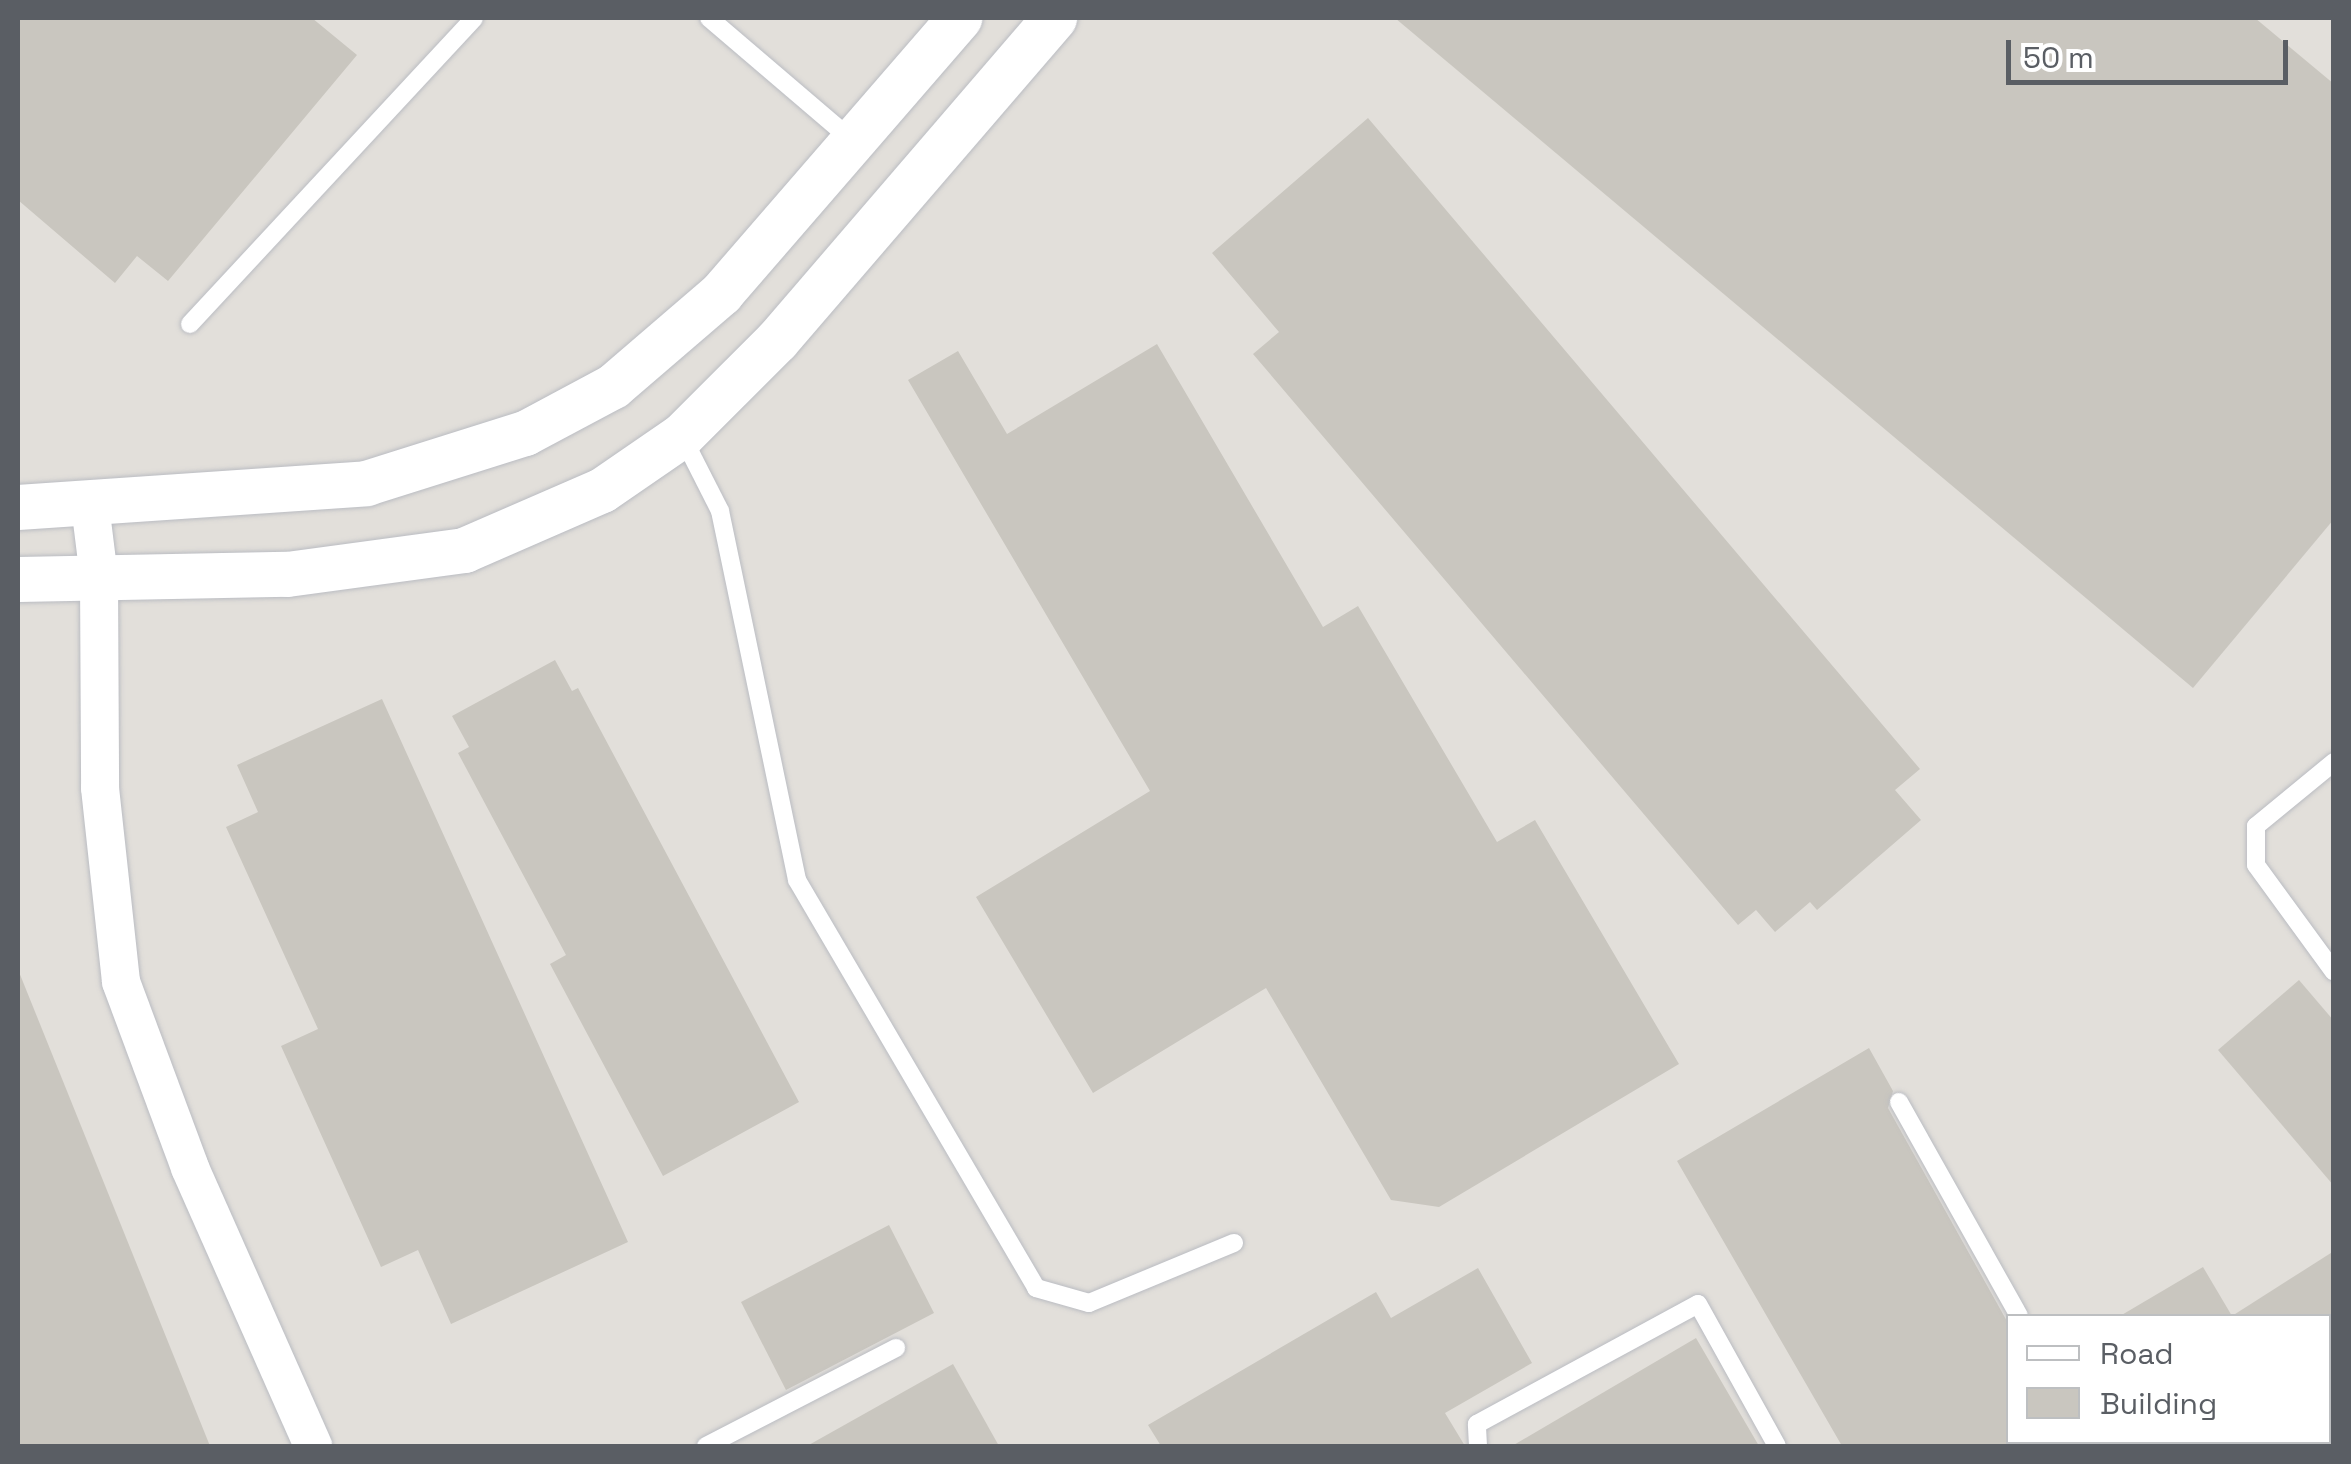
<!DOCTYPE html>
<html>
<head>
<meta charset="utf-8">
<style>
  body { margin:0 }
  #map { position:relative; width:2351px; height:1464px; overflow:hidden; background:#eeece2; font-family:"Space Grotesk",sans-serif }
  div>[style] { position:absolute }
  .industrial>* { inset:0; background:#e2dfda }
  .building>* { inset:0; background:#c9c6bf }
  .roads { filter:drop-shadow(0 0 2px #babcc2) drop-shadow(0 0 2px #babcc2) }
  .service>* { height:18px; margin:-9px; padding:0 9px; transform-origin:9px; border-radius:9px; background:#fff }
  .minor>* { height:38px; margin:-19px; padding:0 19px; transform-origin:19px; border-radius:19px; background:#fff }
  .tertiary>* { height:45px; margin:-22.5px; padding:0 22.5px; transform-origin:22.5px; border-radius:22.5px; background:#fff }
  span { translate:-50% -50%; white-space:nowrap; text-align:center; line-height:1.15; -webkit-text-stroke:10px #fff; paint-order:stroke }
  .frame { position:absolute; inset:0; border:20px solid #5a5e64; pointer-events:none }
  .legend { position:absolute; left:2006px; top:1314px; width:325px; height:130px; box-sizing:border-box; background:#fff; border:2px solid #bdbfc1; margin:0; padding:12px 18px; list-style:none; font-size:30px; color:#5a5e64 }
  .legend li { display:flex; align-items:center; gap:20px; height:50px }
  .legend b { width:50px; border:2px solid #bdbfc1 }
  .scale { position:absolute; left:2006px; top:40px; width:282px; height:45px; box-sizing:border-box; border:5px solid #5a5e64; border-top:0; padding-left:12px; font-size:30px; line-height:35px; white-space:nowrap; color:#5a5e64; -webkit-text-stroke:8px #fff; paint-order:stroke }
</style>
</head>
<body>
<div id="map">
  <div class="industrial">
    <div style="clip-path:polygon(evenodd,18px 18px,2333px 18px,2333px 1446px,18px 1446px,18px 18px,2008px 1316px,2328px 1316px,2328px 1442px,2008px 1442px,2008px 1316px)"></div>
  </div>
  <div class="building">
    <div style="clip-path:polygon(18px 18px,312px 18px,357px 55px,168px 281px,137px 256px,115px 283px,18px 200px)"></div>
    <div style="clip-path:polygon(1395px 18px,2255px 18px,2334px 84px,2334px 519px,2193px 688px)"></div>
    <div style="clip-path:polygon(1368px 118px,1920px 769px,1895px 790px,1921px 820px,1817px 910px,1810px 902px,1775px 932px,1756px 910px,1738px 925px,1253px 354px,1279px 332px,1212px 253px)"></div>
    <div style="clip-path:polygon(1157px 344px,1323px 627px,1358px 606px,1497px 842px,1535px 820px,1679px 1064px,1439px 1207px,1391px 1200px,1266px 988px,1093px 1093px,976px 897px,1150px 791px,908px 380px,958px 351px,1007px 434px)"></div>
    <div style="clip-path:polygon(555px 660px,572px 691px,578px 688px,799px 1102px,663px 1176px,550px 964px,566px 955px,458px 753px,469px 747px,452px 716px)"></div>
    <div style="clip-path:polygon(382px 699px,628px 1242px,451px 1324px,418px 1250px,381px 1267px,281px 1046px,318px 1029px,226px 827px,258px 812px,237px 765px)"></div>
    <div style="clip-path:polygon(18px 972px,19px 972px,210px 1446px,18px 1446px)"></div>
    <div style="clip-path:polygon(2299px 980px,2334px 1021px,2334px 1186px,2218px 1050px)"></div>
    <div style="clip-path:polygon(1869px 1048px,1893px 1091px,1888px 1108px,2008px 1323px,2008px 1446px,1842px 1446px,1677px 1161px)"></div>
    <div style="clip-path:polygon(889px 1225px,934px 1313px,786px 1390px,741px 1302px)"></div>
    <div style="clip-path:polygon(2334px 1251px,2334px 1316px,2232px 1316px)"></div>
    <div style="clip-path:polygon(2203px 1267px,2232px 1316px,2120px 1316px)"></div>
    <div style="clip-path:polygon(1478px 1268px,1532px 1363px,1445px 1413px,1465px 1446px,1161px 1446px,1148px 1425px,1376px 1292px,1391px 1318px)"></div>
    <div style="clip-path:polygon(1696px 1338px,1759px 1446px,1512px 1446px)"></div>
    <div style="clip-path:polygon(953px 1364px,999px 1446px,807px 1446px)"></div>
  </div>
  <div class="roads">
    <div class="service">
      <div style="left:709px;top:18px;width:191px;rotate:40.5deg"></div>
      <div style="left:190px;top:324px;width:417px;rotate:-47.1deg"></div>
      <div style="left:682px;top:436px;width:84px;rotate:63.1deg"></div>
      <div style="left:720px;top:511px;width:377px;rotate:78.2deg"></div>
      <div style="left:797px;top:880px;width:473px;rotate:59.6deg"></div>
      <div style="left:1036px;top:1288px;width:55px;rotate:15.8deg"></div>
      <div style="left:1089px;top:1303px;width:157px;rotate:-22.5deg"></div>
      <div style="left:2334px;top:762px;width:101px;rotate:140.6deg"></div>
      <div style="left:2256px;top:826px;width:39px;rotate:90deg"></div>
      <div style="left:2256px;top:865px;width:132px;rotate:53.9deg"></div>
      <div style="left:1899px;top:1102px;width:245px;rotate:60.7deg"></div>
      <div style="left:2089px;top:1442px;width:4px;rotate:63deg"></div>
      <div style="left:706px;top:1446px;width:214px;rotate:-27.3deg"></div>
      <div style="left:1478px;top:1446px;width:22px;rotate:-93deg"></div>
      <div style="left:1477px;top:1424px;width:251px;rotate:-28.5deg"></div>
      <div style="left:1698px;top:1304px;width:162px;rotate:60.9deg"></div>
    </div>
    <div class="minor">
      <div style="left:90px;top:505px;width:73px;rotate:82.9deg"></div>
      <div style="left:99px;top:577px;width:211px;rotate:89.7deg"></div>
      <div style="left:100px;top:788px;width:195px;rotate:83.8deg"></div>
      <div style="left:121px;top:982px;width:198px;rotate:69.6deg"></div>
      <div style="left:190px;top:1168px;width:304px;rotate:66.1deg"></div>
    </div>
    <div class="tertiary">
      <div style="left:18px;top:507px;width:349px;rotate:-3.9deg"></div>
      <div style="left:366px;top:483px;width:167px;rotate:-17.5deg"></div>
      <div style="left:525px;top:433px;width:100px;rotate:-28.1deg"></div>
      <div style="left:613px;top:386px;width:143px;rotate:-40.7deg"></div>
      <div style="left:721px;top:293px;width:364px;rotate:-49.1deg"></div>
      <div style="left:18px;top:579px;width:269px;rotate:-1.1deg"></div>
      <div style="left:287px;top:574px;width:179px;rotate:-7.7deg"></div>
      <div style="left:464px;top:550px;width:150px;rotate:-23.5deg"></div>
      <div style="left:602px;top:490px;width:97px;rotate:-34.5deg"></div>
      <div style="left:682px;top:435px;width:134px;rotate:-45deg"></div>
      <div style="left:777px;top:340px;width:425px;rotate:-49.3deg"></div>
    </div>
  </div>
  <div class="frame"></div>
  <ul class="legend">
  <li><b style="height:12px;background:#fff"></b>Road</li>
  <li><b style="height:28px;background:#c9c6bf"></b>Building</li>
  </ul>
  <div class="scale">50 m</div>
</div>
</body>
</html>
